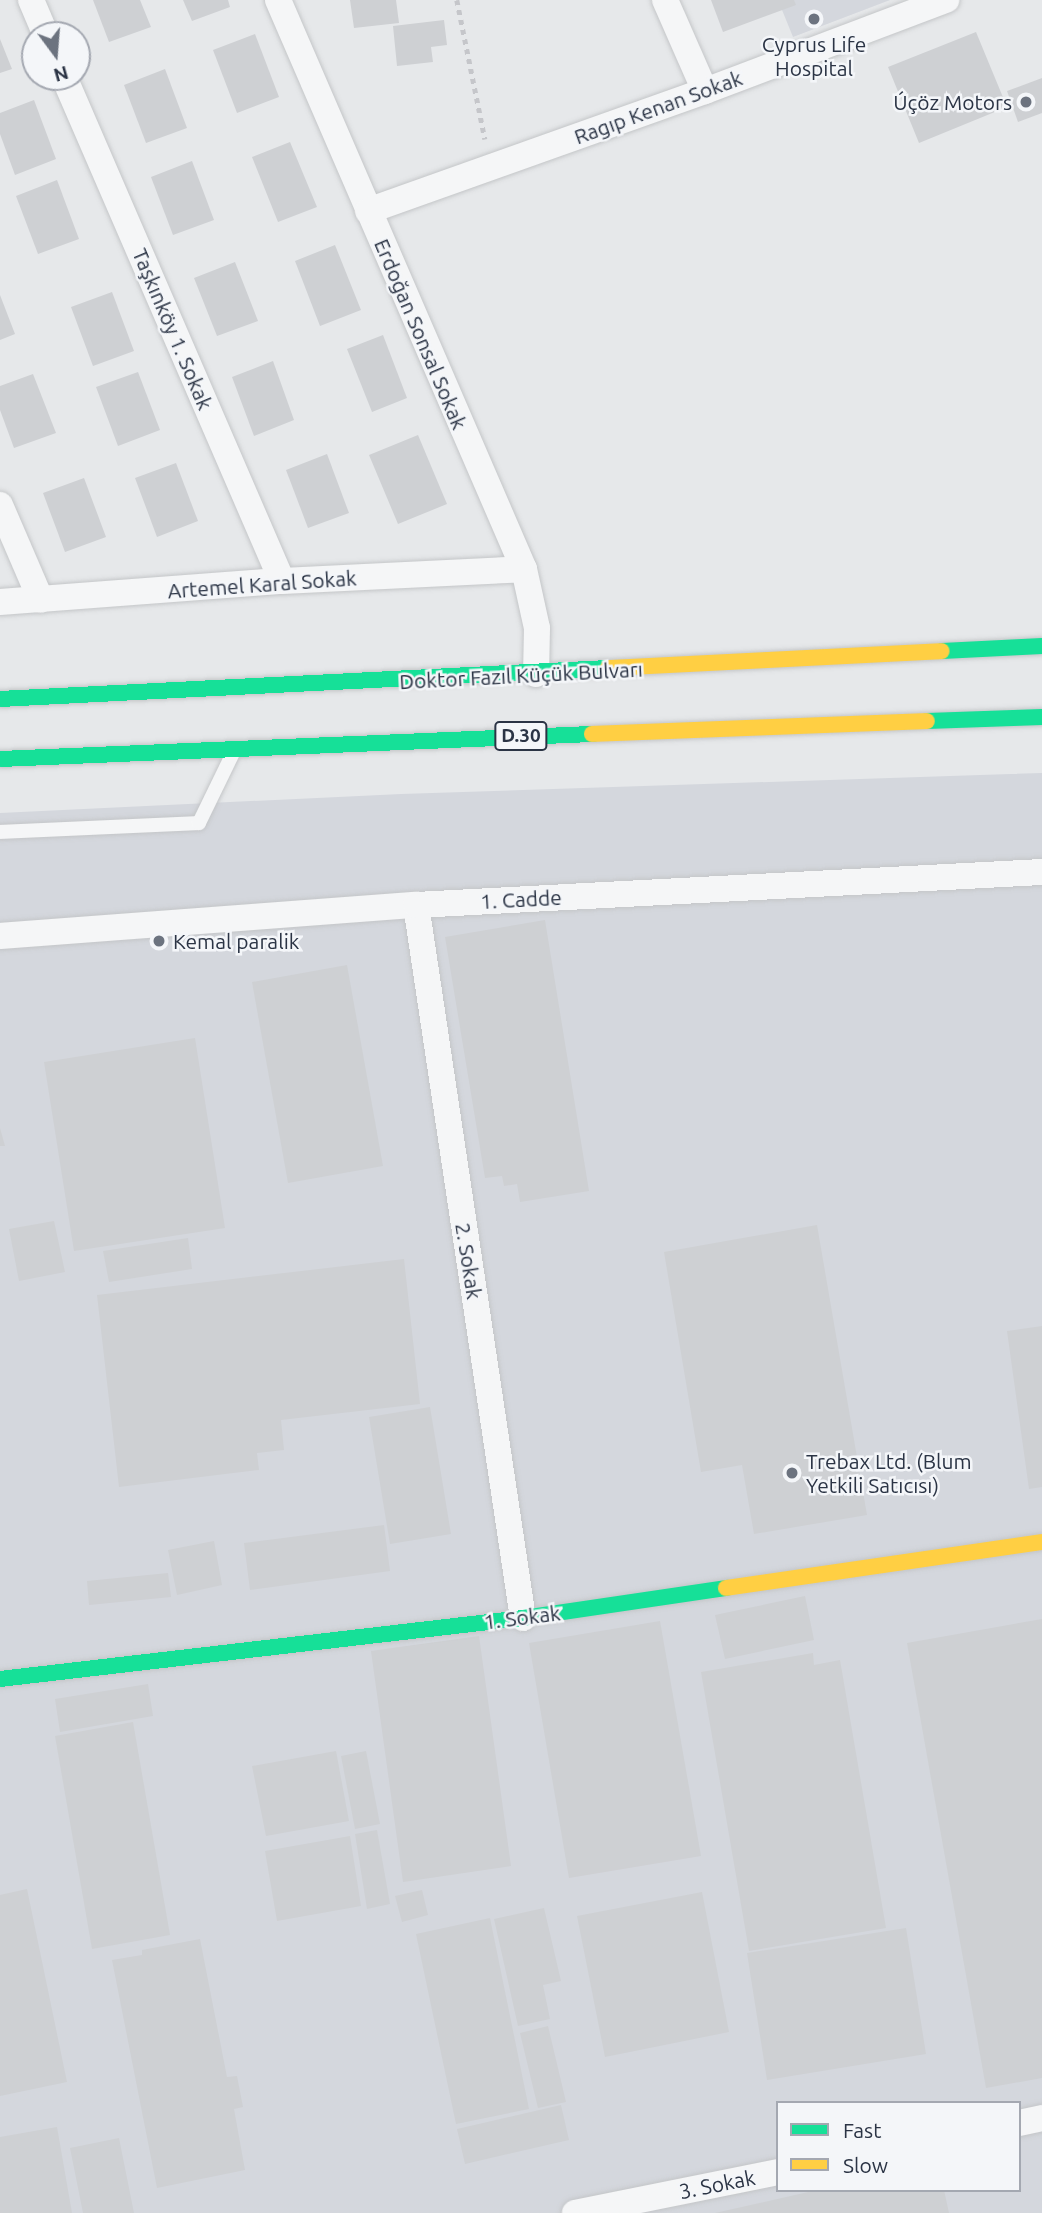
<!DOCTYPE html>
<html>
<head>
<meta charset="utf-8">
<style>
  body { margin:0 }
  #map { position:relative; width:1042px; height:2213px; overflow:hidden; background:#e6e8ea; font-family:Ubuntu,sans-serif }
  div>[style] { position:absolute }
  .built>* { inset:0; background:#d4d7dd }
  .building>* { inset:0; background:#ced0d3 }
  .path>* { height:4.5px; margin-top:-2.25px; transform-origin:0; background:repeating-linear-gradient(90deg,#c5c6ca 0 5px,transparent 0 10px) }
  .roads { filter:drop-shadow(0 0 2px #c4c6c8) drop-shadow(0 0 2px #c4c6c8) }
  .lane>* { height:14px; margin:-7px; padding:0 7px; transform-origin:7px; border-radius:7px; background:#f5f6f7 }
  .street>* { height:26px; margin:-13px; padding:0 13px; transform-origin:13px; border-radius:13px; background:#f5f6f7 }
  .fast>* { height:16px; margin:-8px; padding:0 8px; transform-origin:8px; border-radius:8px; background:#16e098 }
  .slow>* { height:16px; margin:-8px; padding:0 8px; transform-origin:8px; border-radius:8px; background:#ffcf43 }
  .dots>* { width:19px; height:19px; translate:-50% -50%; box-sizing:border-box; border:4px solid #f4f6f9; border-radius:50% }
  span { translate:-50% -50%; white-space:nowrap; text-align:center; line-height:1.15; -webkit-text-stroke:5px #f4f6f9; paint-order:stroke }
  .shield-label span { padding:2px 5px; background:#f4f6f9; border:2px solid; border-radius:5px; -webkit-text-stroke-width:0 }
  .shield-label { font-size:19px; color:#2b3445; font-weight:700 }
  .poi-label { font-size:21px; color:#2b3445 }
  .right { translate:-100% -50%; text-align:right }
  .left { translate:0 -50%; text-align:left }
  .street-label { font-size:21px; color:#2b3445 }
  .legend { position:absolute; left:776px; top:2101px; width:245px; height:91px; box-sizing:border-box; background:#f4f6f9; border:2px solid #a4a8b1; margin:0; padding:9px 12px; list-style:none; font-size:21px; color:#2b3445 }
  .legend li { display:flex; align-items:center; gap:14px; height:35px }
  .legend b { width:35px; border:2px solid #a4a8b1 }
  .north { position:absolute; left:21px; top:21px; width:70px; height:70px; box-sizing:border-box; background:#f4f6f9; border:2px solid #a4a8b1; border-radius:50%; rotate:164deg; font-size:19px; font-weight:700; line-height:28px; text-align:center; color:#2b3445 }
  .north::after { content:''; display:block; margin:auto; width:24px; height:32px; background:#6c737f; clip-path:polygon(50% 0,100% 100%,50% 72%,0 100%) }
</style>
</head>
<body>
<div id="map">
  <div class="built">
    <div style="clip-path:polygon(778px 0,890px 0,793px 37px)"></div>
    <div style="clip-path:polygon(evenodd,1042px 773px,1042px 2213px,0 2213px,0 813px,401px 794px,1042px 773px,778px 2103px,1019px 2103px,1019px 2190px,778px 2190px,778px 2103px)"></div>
  </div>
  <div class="building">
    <div style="clip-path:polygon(93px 0,140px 0,151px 27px,109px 42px)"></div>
    <div style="clip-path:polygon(183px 0,228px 0,230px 7px,192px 21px)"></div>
    <div style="clip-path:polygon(350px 0,396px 0,399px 23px,354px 28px)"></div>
    <div style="clip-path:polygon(711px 0,794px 0,796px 5px,723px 32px)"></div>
    <div style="clip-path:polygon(444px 20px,447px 45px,431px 47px,433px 62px,397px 66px,393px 26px)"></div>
    <div style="clip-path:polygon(976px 32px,1007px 107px,919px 143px,888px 67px)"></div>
    <div style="clip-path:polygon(255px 34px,279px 97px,237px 113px,213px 50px)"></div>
    <div style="clip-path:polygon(0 39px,12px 69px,0 73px)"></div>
    <div style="clip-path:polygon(165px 69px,187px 128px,146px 143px,124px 85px)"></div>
    <div style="clip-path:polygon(1042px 78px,1042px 113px,1018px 122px,1007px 91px)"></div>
    <div style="clip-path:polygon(34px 100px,56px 159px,15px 175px,0 134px,0 113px)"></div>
    <div style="clip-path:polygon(290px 142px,317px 207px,278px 222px,252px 157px)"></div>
    <div style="clip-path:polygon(192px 161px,214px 220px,173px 235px,151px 177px)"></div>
    <div style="clip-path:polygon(57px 180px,79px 239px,38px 254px,16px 196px)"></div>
    <div style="clip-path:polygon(335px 245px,361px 310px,320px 326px,295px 261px)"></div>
    <div style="clip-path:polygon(235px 262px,258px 321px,217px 336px,194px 278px)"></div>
    <div style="clip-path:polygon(112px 292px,134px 351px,93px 366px,71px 307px)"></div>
    <div style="clip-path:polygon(0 295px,15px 334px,0 340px)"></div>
    <div style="clip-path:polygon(383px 335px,407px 398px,372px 412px,347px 349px)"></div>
    <div style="clip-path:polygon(273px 361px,294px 420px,254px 436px,232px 377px)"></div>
    <div style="clip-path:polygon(138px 372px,160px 430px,118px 446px,96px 387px)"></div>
    <div style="clip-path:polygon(33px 374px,56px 433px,14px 448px,0 410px,0 386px)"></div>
    <div style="clip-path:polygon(418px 435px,447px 504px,398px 524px,369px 455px)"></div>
    <div style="clip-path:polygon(327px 454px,349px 513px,308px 528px,286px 470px)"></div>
    <div style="clip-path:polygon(176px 463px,198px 521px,157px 537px,135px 478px)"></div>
    <div style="clip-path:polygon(84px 478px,106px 537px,65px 552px,43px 493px)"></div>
    <div style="clip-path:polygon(545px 920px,589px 1191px,520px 1202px,517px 1184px,504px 1186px,502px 1176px,485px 1178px,445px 937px)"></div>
    <div style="clip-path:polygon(347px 965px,383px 1166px,288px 1183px,252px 982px)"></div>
    <div style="clip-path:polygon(195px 1038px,225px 1228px,74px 1251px,44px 1062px)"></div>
    <div style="clip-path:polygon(0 1128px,5px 1146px,0 1146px)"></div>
    <div style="clip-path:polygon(54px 1221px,65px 1272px,19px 1281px,9px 1229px)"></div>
    <div style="clip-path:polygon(817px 1225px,867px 1515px,754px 1534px,742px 1465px,701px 1472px,664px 1252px)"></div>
    <div style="clip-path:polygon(188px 1238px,192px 1269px,109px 1282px,103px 1251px)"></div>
    <div style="clip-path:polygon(404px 1259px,420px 1404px,281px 1420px,284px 1450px,257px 1453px,259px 1470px,119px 1487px,97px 1295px)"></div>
    <div style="clip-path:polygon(1042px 1326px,1042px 1487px,1029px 1489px,1007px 1331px)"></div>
    <div style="clip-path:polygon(430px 1407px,451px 1534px,390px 1544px,369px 1417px)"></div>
    <div style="clip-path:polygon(384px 1525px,390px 1571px,250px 1590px,244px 1543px)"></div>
    <div style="clip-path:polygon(214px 1541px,222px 1585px,177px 1595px,168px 1550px)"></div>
    <div style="clip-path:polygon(168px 1573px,171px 1597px,89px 1605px,87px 1581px)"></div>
    <div style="clip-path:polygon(805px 1596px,814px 1640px,725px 1659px,715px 1615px)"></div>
    <div style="clip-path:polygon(1042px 1619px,1042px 2078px,986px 2088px,907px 1643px)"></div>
    <div style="clip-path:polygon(660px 1621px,701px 1856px,569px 1878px,529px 1643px)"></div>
    <div style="clip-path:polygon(479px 1636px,511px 1866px,403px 1882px,371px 1651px)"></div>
    <div style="clip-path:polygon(813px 1653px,814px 1665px,840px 1660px,886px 1928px,749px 1951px,701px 1672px)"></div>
    <div style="clip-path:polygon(148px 1684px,153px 1716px,60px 1732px,55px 1699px)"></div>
    <div style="clip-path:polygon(133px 1722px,170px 1935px,92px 1949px,55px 1736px)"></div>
    <div style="clip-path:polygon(336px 1751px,349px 1821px,266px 1836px,252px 1766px)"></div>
    <div style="clip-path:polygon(366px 1751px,380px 1824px,355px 1829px,341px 1756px)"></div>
    <div style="clip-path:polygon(377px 1830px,390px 1904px,367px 1909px,355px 1834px)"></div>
    <div style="clip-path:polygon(350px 1836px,361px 1906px,277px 1921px,265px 1851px)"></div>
    <div style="clip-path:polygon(27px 1889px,67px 2082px,0 2096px,0 1895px)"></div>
    <div style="clip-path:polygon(422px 1890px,428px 1915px,402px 1922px,395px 1896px)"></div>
    <div style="clip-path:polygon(702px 1892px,729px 2032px,605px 2057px,577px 1916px)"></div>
    <div style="clip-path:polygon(544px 1908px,561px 1981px,543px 1985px,550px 2019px,518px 2026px,494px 1919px)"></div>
    <div style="clip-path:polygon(490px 1918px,529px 2109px,456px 2124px,416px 1934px)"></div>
    <div style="clip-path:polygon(906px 1928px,926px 2054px,767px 2080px,747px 1953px)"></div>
    <div style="clip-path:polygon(200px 1939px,227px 2077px,237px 2076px,243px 2107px,234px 2109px,245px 2170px,157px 2188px,112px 1960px,142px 1955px,142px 1950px)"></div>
    <div style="clip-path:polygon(548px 2026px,566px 2102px,538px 2108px,520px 2033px)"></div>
    <div style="clip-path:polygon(561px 2105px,569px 2140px,465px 2164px,457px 2129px)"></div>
    <div style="clip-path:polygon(57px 2127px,72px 2213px,0 2213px,0 2137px)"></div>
    <div style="clip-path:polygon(119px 2138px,134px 2213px,83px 2213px,70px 2148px)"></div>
    <div style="clip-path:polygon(817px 2190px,944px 2190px,949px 2213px,715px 2213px)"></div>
  </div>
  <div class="path">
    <div style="left:457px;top:0;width:142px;rotate:78.6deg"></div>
  </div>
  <div class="roads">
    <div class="lane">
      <div style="left:0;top:832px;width:199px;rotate:-2.6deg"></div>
      <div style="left:199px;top:823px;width:80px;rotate:-64.1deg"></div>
    </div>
    <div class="street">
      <div style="left:31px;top:0;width:38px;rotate:67deg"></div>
      <div style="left:278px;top:0;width:620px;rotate:66.62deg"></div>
      <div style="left:524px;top:569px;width:60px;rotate:77.6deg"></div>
      <div style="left:537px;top:628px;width:46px;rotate:91.2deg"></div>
      <div style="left:665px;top:0;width:99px;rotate:66.3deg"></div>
      <div style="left:64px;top:77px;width:549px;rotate:66.61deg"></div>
      <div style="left:368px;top:211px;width:358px;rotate:-19.6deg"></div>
      <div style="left:705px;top:91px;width:258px;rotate:-20.7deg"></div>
      <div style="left:0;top:505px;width:103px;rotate:66.7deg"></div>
      <div style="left:0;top:602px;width:283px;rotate:-4.3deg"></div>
      <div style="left:282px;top:581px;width:242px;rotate:-2.8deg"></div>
      <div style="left:416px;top:905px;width:721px;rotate:81.47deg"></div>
      <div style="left:0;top:936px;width:417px;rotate:-4.3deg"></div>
      <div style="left:416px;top:905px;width:627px;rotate:-3.02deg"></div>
      <div style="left:1019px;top:2123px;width:24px;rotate:-12deg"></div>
      <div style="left:575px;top:2213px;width:207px;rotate:-11.4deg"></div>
    </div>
    <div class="fast">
      <div style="left:942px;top:651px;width:100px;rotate:-2.9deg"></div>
      <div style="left:0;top:699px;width:609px;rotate:-2.92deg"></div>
      <div style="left:927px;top:721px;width:115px;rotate:-2deg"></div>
      <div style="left:0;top:759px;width:593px;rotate:-2.42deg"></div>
      <div style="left:0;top:1679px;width:527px;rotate:-6.65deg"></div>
      <div style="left:523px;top:1618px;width:205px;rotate:-8.4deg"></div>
    </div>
    <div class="slow">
      <div style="left:608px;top:668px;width:334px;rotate:-2.9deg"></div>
      <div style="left:592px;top:734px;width:335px;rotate:-2.2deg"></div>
      <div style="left:726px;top:1588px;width:319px;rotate:-8.3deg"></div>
    </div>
  </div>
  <div class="dots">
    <div style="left:814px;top:19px;background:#6c737f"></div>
    <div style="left:1026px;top:102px;background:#6c737f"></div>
    <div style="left:159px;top:941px;background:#6c737f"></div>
    <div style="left:792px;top:1473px;background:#6c737f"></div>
  </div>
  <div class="shield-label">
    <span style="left:521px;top:736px">D.30</span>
  </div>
  <div class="poi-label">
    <span style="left:814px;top:56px">Cyprus Life<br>Hospital</span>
    <span class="right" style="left:1012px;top:102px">Úçöz Motors</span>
    <span class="left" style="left:173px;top:941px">Kemal paralik</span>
    <span class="left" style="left:806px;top:1473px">Trebax Ltd. (Blum<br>Yetkili Satıcısı)</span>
  </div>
  <div class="street-label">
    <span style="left:658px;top:107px;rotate:-20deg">Ragıp Kenan Sokak</span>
    <span style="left:173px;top:329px;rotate:67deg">Taşkınköy 1. Sokak</span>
    <span style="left:421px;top:334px;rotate:67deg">Erdoğan Sonsal Sokak</span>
    <span style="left:262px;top:584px;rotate:-4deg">Artemel Karal Sokak</span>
    <span style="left:521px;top:675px;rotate:-3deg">Doktor Fazıl Küçük Bulvarı</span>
    <span style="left:521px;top:899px;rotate:-3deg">1. Cadde</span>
    <span style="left:469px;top:1261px;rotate:81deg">2. Sokak</span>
    <span style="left:522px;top:1617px;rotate:-7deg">1. Sokak</span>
    <span style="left:717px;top:2184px;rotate:-11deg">3. Sokak</span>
  </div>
  <ul class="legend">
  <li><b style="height:9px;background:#16e098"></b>Fast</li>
  <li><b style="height:9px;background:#ffcf43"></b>Slow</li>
  </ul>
  <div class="north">N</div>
</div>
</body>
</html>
